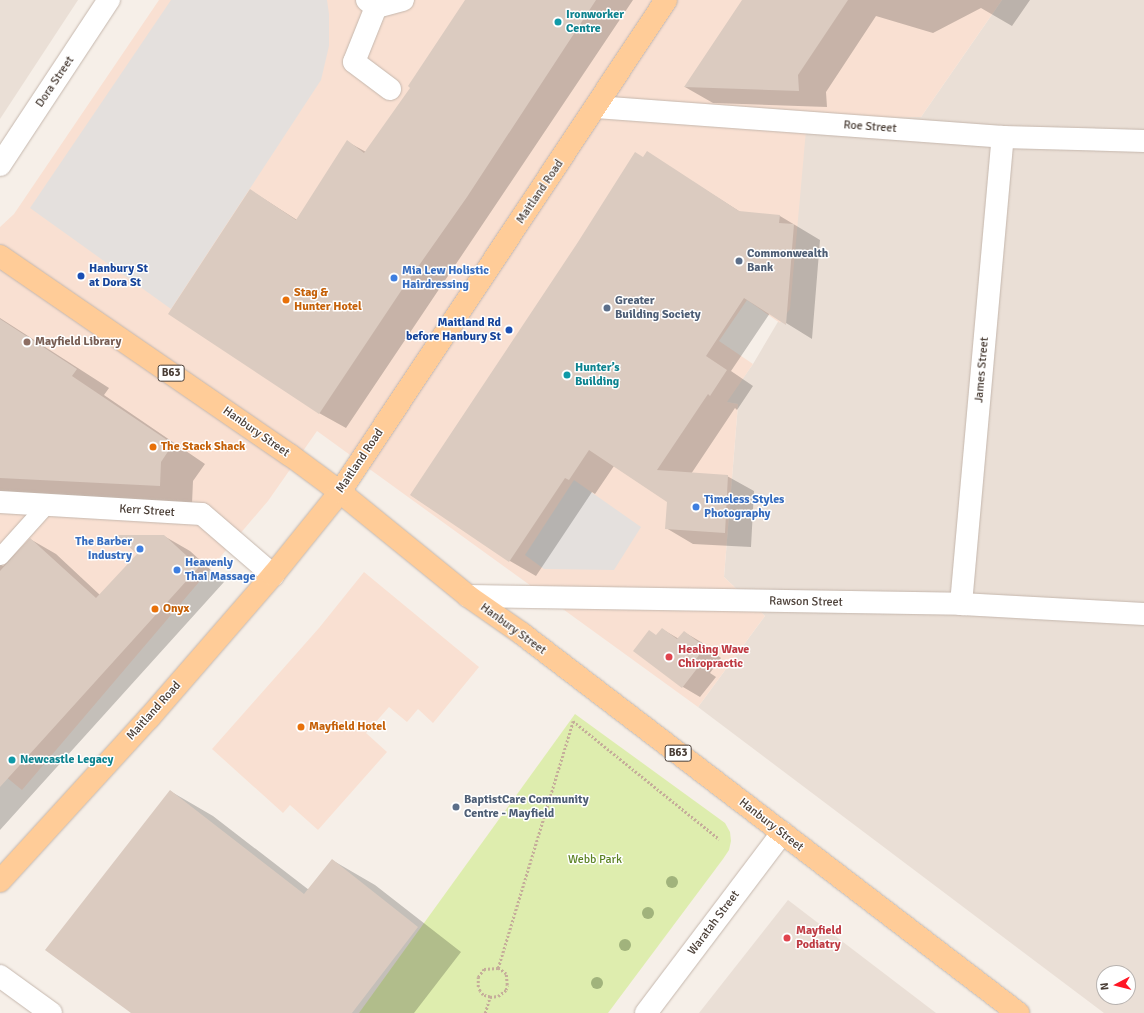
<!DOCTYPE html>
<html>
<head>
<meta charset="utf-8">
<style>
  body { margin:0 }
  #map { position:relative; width:1144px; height:1013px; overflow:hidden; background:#f6efe8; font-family:Signika,sans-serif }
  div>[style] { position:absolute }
  .residential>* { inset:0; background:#eadfd6 }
  .commercial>* { inset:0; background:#f9e0d2 }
  .green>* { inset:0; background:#deedae }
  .parking>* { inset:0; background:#e4e0dd }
  .shadow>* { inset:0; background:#0003 }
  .building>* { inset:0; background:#dbcbc0 }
  .path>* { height:2.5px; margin-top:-1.25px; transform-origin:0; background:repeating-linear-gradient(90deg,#c5ad9a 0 2px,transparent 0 4px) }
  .roads { filter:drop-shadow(0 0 1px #c5b7ad) drop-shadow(0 0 1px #c5b7ad) }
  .lane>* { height:17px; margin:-8.5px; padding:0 8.5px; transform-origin:8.5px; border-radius:8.5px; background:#fff }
  .street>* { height:22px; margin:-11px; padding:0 11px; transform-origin:11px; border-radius:11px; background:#fff }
  .primary>* { height:22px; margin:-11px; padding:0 11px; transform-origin:11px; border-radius:11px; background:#ffcc98 }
  .trees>* { width:12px; height:12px; margin:-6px; border-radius:50%; background:#a1b37c }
  .dots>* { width:11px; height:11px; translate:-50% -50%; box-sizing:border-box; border:2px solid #fff; border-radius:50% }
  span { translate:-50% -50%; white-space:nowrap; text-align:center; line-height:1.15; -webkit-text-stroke:3px #fff; paint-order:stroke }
  .shield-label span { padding:1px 3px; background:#fff; border:1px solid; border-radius:3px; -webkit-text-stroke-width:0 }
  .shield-label { font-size:11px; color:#4a3e36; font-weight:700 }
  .culture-label { font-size:12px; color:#0d838f; font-weight:700 }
  .left { translate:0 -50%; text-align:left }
  .street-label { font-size:12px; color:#4a3e36 }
  .service-label { font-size:12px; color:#4e5e75; font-weight:700 }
  .transit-label { font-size:12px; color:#164399; font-weight:700 }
  .right { translate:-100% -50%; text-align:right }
  .shop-label { font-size:12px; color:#366cbe; font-weight:700 }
  .food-label { font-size:12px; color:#c56008; font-weight:700 }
  .education-label { font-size:12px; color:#785e54; font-weight:700 }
  .health-label { font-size:12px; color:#be3a42; font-weight:700 }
  .park-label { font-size:12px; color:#5b8223 }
  .north { position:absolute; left:1096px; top:965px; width:40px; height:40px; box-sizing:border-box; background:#fff; border:1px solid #b7b2af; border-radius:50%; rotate:263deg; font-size:11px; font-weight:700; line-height:16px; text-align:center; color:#4a3e36 }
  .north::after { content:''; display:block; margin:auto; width:14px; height:18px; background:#ff1624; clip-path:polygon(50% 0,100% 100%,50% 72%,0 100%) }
</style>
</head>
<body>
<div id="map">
  <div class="residential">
    <div style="clip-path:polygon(0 0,78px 0,0 119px)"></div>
    <div style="clip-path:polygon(evenodd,1002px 0,1144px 0,1144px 1013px,1104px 1013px,698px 707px,765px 616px,724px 577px,738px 404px,726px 402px,753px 364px,779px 320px,807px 118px,921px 117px,1002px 0,1104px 973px,1128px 973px,1128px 997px,1104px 997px,1104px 973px)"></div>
    <div style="clip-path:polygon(788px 900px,936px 1013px,699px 1013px)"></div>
  </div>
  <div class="commercial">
    <div style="clip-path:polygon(159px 0,1002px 0,921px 117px,807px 119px,790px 309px,780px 323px,747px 300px,719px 341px,753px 364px,727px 402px,738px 404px,724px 577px,765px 616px,698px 707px,317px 431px,268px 501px,22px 790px,0 772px,0 227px,14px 214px)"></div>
    <div style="clip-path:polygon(364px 572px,479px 667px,433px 723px,418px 709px,407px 722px,389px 707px,366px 733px,387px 752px,318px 830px,290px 805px,283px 813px,212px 749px,319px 628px)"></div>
  </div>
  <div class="green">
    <div style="clip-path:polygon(575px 714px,725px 823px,730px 832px,731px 841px,729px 850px,723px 859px,608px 1013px,359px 1013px)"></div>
  </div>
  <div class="parking">
    <div style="clip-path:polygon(171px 0,327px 0,329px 14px,329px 46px,321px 80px,171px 309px,30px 208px)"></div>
    <div style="clip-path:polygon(574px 480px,641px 527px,614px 570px,544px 569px,525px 555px)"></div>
  </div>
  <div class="shadow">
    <div style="clip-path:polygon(466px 0,633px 0,346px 428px,319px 413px,250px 190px,297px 220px,348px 142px,366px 152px,412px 87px)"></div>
    <div style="clip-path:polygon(743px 0,1030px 0,1012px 26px,981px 8px,933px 33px,876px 16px,826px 92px,827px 107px,713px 103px,685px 87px)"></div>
    <div style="clip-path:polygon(647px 153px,742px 213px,780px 216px,820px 240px,812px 339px,770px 313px,731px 371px,753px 386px,737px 410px,735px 408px,691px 474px,727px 476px,754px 491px,751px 547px,693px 544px,666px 528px,668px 502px,614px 466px,595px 494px,592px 492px,536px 576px,510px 561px,411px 495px)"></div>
    <div style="clip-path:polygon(0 318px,109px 388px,104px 395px,205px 464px,193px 481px,192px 504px,0 494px)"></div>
    <div style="clip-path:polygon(164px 536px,190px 551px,224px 582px,0 830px,0 564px,3px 566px,30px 539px,56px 554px,100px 595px)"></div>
    <div style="clip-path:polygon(662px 629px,679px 639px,684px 632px,701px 642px,721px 658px,710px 673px,716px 677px,700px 697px,683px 687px,635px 651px,657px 636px)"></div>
    <div style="clip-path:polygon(170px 791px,213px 816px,309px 890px,332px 860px,375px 885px,461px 952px,414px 1013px,133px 1013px)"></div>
  </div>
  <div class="building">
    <div style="clip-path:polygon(465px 0,596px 0,467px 197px,401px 291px,319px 414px,168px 314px,250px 189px,296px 220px,347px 140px,364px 153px,410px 88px,408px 86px)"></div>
    <div style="clip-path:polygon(742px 0,848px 0,798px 75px,799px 91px,684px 87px)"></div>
    <div style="clip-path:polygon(647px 151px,739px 211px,780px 215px,779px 223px,794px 224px,786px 325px,744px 298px,706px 356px,727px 370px,710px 396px,708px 394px,657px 470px,728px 475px,725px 533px,665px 529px,667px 502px,589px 450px,569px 480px,565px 478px,509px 562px,410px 495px,578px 242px,635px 152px,643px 157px)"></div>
    <div style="clip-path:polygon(0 319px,77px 369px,72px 376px,173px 444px,161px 462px,160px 486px,0 478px)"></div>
    <div style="clip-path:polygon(116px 535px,164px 535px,199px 567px,0 787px,0 571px,30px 538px,96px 598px,137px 554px)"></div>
    <div style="clip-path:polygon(662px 628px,677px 639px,684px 631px,705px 647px,694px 662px,699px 666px,682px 688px,633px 651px,649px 630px,656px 635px)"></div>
    <div style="clip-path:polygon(170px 790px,304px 894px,332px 859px,418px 927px,352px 1013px,131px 1013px,45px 950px)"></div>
  </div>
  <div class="path">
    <div style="left:490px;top:997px;width:7px;rotate:-164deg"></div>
    <div style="left:483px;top:995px;width:5px;rotate:-127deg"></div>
    <div style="left:480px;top:991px;width:4px;rotate:-117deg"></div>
    <div style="left:478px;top:987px;width:10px;rotate:-90deg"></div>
    <div style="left:478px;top:977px;width:10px;rotate:-53deg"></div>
    <div style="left:484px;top:969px;width:14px;rotate:-4deg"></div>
    <div style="left:485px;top:1013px;width:17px;rotate:-73deg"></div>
    <div style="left:490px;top:997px;width:8px;rotate:-7deg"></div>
    <div style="left:498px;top:996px;width:10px;rotate:-37deg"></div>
    <div style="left:506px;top:990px;width:5px;rotate:-79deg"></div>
    <div style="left:507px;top:985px;width:11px;rotate:-95deg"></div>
    <div style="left:506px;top:974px;width:10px;rotate:-143deg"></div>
    <div style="left:498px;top:968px;width:258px;rotate:-73.1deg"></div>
    <div style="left:573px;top:721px;width:188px;rotate:38.9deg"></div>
  </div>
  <div class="roads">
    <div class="lane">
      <div style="left:0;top:556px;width:69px;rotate:-48deg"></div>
    </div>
    <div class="street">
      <div style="left:367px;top:0;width:11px;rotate:38deg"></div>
      <div style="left:376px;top:7px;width:59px;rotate:111.8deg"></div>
      <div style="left:354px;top:62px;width:45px;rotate:36.9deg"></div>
      <div style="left:376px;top:7px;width:28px;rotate:-15deg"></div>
      <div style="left:596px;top:107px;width:408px;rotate:4.2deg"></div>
      <div style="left:1003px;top:137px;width:141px;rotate:1.6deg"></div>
      <div style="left:0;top:165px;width:198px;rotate:-56.6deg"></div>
      <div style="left:0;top:502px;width:202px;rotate:3.4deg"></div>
      <div style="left:202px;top:514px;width:94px;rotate:40.7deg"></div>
      <div style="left:468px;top:596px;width:493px;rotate:0.9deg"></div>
      <div style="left:961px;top:604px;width:183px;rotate:3.1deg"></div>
      <div style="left:961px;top:604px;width:469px;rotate:-84.9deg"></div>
      <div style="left:0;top:976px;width:63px;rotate:36deg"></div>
      <div style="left:646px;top:1013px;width:226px;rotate:-52.9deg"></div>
    </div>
    <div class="primary">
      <div style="left:0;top:256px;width:352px;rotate:34.5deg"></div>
      <div style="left:290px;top:455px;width:62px;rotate:36.5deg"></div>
      <div style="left:340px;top:492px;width:165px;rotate:39.1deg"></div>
      <div style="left:468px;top:596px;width:65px;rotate:34.9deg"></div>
      <div style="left:521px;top:633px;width:626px;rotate:37.4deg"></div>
      <div style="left:0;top:881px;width:221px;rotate:-47.6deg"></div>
      <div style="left:149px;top:718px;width:189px;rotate:-49.1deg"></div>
      <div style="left:273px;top:575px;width:107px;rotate:-51.1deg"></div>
      <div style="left:340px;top:492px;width:590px;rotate:-56.47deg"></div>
    </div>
  </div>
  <div class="trees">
    <div style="left:672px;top:882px"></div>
    <div style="left:648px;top:913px"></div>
    <div style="left:625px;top:945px"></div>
    <div style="left:597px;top:983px"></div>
  </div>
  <div class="dots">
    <div style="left:558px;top:22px;background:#0f9aa8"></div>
    <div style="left:739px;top:261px;background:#5c6f8a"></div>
    <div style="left:81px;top:276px;background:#1a4fb4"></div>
    <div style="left:394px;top:278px;background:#3f7fe0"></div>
    <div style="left:286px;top:300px;background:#e8710a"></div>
    <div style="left:607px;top:308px;background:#5c6f8a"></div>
    <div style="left:509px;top:330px;background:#1a4fb4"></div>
    <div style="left:27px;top:342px;background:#8d6e63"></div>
    <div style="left:567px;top:375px;background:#0f9aa8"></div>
    <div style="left:153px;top:447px;background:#e8710a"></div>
    <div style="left:696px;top:507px;background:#3f7fe0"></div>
    <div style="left:140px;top:549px;background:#3f7fe0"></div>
    <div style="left:177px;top:570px;background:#3f7fe0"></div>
    <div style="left:155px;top:609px;background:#e8710a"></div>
    <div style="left:669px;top:657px;background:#e0444e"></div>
    <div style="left:301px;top:727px;background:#e8710a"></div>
    <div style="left:12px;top:760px;background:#0f9aa8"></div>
    <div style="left:456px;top:807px;background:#5c6f8a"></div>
    <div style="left:787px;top:938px;background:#e0444e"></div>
  </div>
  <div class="shield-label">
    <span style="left:171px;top:373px">B63</span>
    <span style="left:678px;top:753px">B63</span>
  </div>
  <div class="culture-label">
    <span class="left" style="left:566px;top:22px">Ironworker<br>Centre</span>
    <span class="left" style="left:575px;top:375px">Hunter’s<br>Building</span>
    <span class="left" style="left:20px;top:760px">Newcastle Legacy</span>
  </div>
  <div class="street-label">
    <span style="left:55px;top:82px;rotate:-56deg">Dora Street</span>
    <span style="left:870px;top:127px;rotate:4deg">Roe Street</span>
    <span style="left:540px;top:192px;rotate:-56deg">Maitland Road</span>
    <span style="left:982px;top:370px;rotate:-85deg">James Street</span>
    <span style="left:256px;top:432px;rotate:35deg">Hanbury Street</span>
    <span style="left:360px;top:461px;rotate:-56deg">Maitland Road</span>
    <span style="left:147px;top:511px;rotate:4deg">Kerr Street</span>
    <span style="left:806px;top:602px;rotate:1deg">Rawson Street</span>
    <span style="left:513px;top:629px;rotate:36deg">Hanbury Street</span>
    <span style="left:154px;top:711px;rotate:-48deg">Maitland Road</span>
    <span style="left:771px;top:825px;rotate:38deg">Hanbury Street</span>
    <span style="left:714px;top:923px;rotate:-53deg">Waratah Street</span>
  </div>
  <div class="service-label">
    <span class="left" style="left:747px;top:261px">Commonwealth<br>Bank</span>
    <span class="left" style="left:615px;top:308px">Greater<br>Building Society</span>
    <span class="left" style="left:464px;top:807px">BaptistCare Community<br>Centre - Mayfield</span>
  </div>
  <div class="transit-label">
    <span class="left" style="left:89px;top:276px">Hanbury St<br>at Dora St</span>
    <span class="right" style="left:501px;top:330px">Maitland Rd<br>before Hanbury St</span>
  </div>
  <div class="shop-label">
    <span class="left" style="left:402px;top:278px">Mia Lew Holistic<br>Hairdressing</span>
    <span class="left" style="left:704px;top:507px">Timeless Styles<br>Photography</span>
    <span class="right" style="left:132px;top:549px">The Barber<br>Industry</span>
    <span class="left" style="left:185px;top:570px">Heavenly<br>Thai Massage</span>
  </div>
  <div class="food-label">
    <span class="left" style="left:294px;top:300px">Stag &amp;<br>Hunter Hotel</span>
    <span class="left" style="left:161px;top:447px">The Stack Shack</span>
    <span class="left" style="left:163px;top:609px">Onyx</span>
    <span class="left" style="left:309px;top:727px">Mayfield Hotel</span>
  </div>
  <div class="education-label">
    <span class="left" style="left:35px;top:342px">Mayfield Library</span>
  </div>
  <div class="health-label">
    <span class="left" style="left:678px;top:657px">Healing Wave<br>Chiropractic</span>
    <span class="left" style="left:796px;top:938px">Mayfield<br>Podiatry</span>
  </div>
  <div class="park-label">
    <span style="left:595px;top:860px">Webb Park</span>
  </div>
  <div class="north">N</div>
</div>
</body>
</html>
